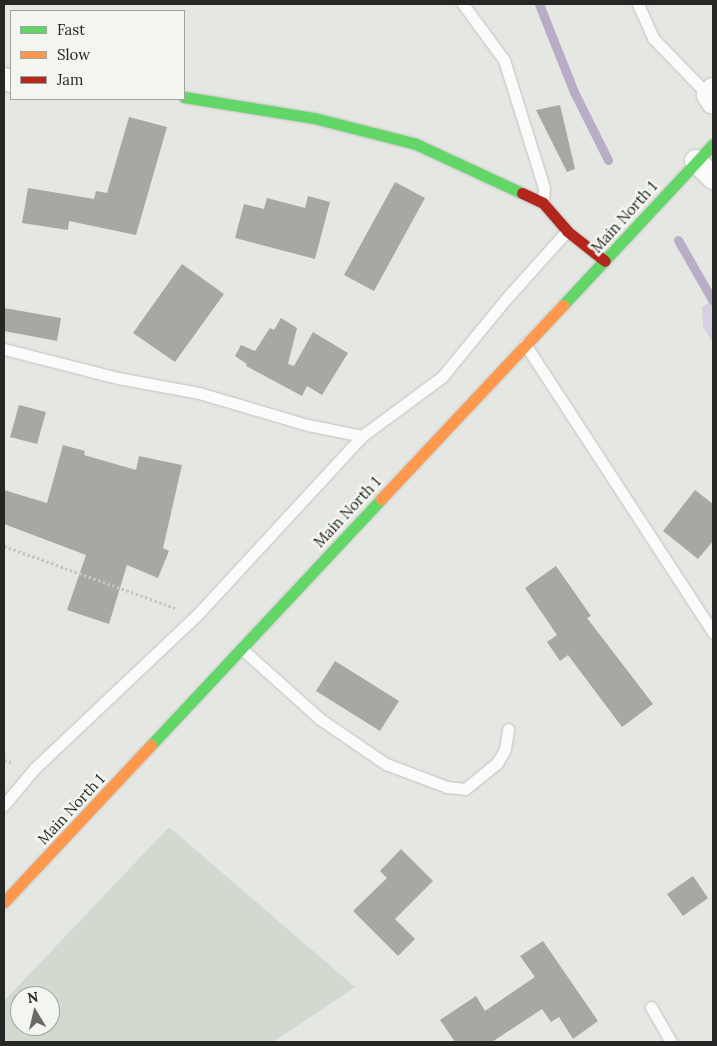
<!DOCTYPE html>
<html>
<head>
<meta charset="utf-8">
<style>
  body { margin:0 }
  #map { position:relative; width:717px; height:1046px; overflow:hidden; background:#e5e7e2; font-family:Lora,serif }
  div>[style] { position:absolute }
  .built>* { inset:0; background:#d3d9cf }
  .green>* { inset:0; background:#d9cfe2 }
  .stream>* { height:9px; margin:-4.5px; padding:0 4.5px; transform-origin:4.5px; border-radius:4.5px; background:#b9acc7 }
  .building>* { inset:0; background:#a6a8a4 }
  .path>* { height:3px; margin-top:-1.5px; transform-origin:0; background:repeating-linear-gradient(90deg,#c5c5c4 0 2.5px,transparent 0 5px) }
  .roads { filter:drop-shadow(0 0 1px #c1c3c0) drop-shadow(0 0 1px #c1c3c0) }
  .lane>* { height:11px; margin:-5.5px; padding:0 5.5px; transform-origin:5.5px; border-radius:5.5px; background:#fbfbfb }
  .street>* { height:22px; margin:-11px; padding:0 11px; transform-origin:11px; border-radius:11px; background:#fbfbfb }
  .fast>* { height:11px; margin:-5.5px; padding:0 5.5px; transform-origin:5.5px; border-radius:5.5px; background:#63d668 }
  .slow>* { height:11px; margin:-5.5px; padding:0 5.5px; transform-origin:5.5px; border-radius:5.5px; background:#ff974d }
  .jam>* { height:11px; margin:-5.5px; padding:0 5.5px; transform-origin:5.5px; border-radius:5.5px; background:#b3261e }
  span { translate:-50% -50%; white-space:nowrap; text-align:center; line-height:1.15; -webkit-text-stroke:5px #f2f6ef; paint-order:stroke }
  .street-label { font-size:15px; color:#252724 }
  .frame { position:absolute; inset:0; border:5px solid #252724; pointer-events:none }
  .legend { position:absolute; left:10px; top:10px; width:175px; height:90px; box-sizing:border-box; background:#f2f6ef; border:1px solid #a0a39e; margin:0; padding:6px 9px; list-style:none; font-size:15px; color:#252724 }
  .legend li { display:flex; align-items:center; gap:10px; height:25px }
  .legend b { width:25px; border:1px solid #a0a39e }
  .north { position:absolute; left:10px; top:986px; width:50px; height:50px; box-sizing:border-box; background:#f2f6ef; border:1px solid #a0a39e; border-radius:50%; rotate:351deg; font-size:14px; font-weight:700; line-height:20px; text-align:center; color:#252724 }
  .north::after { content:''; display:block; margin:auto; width:18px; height:22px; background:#686a66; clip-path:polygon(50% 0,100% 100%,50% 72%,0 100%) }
</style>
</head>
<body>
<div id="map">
  <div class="built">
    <div style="clip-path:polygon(evenodd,169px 827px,355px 987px,273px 1042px,4px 1042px,4px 1001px,169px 827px,20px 996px,50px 996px,50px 1026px,20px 1026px,20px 996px)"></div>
  </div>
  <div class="green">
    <div style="clip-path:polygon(713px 300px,713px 342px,703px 327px,702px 307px)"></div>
  </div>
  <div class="stream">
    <div style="left:539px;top:4px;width:95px;rotate:68.3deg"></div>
    <div style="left:574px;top:92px;width:76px;rotate:63.4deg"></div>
    <div style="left:678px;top:240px;width:70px;rotate:60.2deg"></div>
  </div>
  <div class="building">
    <div style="clip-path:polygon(560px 105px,575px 169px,567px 172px,536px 110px)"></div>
    <div style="clip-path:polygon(129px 117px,167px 127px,136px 235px,69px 221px,68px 230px,22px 223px,28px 188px,94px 199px,96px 191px,107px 193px)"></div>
    <div style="clip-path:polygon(395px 182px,425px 198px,374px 291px,344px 275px)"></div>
    <div style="clip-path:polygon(308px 196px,330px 202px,315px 259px,235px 238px,244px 204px,264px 209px,267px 198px,305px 208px)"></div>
    <div style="clip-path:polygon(182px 264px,224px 294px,175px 362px,133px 333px)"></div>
    <div style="clip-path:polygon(4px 308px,61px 318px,57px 341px,4px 331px)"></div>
    <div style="clip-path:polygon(281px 318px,297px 328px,288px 364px,294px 366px,313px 332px,348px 353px,322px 395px,307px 386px,302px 396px,246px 366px,247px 364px,235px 356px,241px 345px,255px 351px,270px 328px,274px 330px)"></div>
    <div style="clip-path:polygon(19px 405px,46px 412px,37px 444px,10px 437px)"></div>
    <div style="clip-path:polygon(63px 445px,85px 451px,84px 455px,136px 470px,139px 456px,182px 465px,163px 548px,169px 551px,158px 578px,127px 565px,109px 624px,67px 610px,86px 555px,4px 524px,4px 490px,47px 503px)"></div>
    <div style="clip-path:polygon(695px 490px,713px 504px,713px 541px,698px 559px,663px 531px)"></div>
    <div style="clip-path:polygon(556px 566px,591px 616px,587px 618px,653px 704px,622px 727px,568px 655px,560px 661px,547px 642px,557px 635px,525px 588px)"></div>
    <div style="clip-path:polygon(335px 661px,399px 701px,380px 731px,316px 691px)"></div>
    <div style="clip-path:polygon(401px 849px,433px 881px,395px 919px,415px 939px,398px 956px,353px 911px,387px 878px,380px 871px)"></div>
    <div style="clip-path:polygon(693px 876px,708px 898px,683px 916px,667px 894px)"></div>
    <div style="clip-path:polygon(543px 941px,598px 1021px,573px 1039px,559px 1017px,551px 1022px,542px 1009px,492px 1042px,455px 1042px,440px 1020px,476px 996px,485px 1011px,535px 977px,520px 956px)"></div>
  </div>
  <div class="path">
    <div style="left:4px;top:546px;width:182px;rotate:19.9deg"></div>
    <div style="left:4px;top:760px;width:10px;rotate:17deg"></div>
  </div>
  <div class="roads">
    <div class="lane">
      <div style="left:463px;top:4px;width:69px;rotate:53.8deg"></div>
      <div style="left:504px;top:60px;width:134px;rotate:72.6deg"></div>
      <div style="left:544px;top:188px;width:15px;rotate:94deg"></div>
      <div style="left:638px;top:4px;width:37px;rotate:66deg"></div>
      <div style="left:653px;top:38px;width:79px;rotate:46deg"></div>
      <div style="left:525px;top:344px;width:344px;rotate:56.9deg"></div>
      <div style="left:4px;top:349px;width:118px;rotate:14.3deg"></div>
      <div style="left:118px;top:378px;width:82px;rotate:10.5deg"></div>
      <div style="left:199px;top:393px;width:114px;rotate:16.4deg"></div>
      <div style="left:308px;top:425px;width:55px;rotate:11.5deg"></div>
      <div style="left:362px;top:436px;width:99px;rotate:-36.4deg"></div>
      <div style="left:442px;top:377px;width:99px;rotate:-50.7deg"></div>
      <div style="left:505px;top:300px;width:93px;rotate:-48.1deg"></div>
      <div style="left:242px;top:649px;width:105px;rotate:41.9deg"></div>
      <div style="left:320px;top:719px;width:80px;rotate:34.3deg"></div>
      <div style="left:386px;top:764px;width:65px;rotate:20.7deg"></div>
      <div style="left:447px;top:787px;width:18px;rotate:6deg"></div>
      <div style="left:465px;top:789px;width:41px;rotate:-39.1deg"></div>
      <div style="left:497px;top:763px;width:16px;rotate:-60deg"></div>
      <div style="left:505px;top:749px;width:20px;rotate:-81deg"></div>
      <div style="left:4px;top:805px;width:47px;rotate:-50.2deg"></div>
      <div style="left:34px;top:769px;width:223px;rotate:-43.4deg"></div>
      <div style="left:196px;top:616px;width:245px;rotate:-47.3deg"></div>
      <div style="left:651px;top:1007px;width:40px;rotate:60.3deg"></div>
    </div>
    <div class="street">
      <div style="left:4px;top:79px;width:7px;rotate:16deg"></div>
      <div style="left:713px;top:89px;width:8px;rotate:130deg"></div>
      <div style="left:708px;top:95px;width:9px;rotate:58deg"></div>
      <div style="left:696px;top:161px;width:24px;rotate:45deg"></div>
    </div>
    <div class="fast">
      <div style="left:184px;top:97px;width:132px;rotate:9.2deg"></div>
      <div style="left:314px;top:118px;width:105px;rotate:14.3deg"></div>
      <div style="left:416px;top:144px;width:117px;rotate:24.8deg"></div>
      <div style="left:563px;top:305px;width:220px;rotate:-47deg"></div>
      <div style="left:151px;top:745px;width:337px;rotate:-46.9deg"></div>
    </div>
    <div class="slow">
      <div style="left:381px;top:499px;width:266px;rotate:-46.8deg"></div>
      <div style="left:4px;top:902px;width:215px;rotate:-46.9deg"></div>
    </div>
    <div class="jam">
      <div style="left:522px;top:193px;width:23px;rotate:25deg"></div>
      <div style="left:543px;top:203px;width:37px;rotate:49deg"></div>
      <div style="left:567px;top:231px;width:48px;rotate:38.3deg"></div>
    </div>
  </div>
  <div class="street-label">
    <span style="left:624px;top:217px;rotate:-48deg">Main North 1</span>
    <span style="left:347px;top:512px;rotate:-47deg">Main North 1</span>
    <span style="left:71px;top:809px;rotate:-47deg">Main North 1</span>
  </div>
  <div class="frame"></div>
  <ul class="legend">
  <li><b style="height:6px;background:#63d668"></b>Fast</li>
  <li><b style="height:6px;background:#ff974d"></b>Slow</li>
  <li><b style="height:6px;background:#b3261e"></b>Jam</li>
  </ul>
  <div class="north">N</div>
</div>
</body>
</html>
